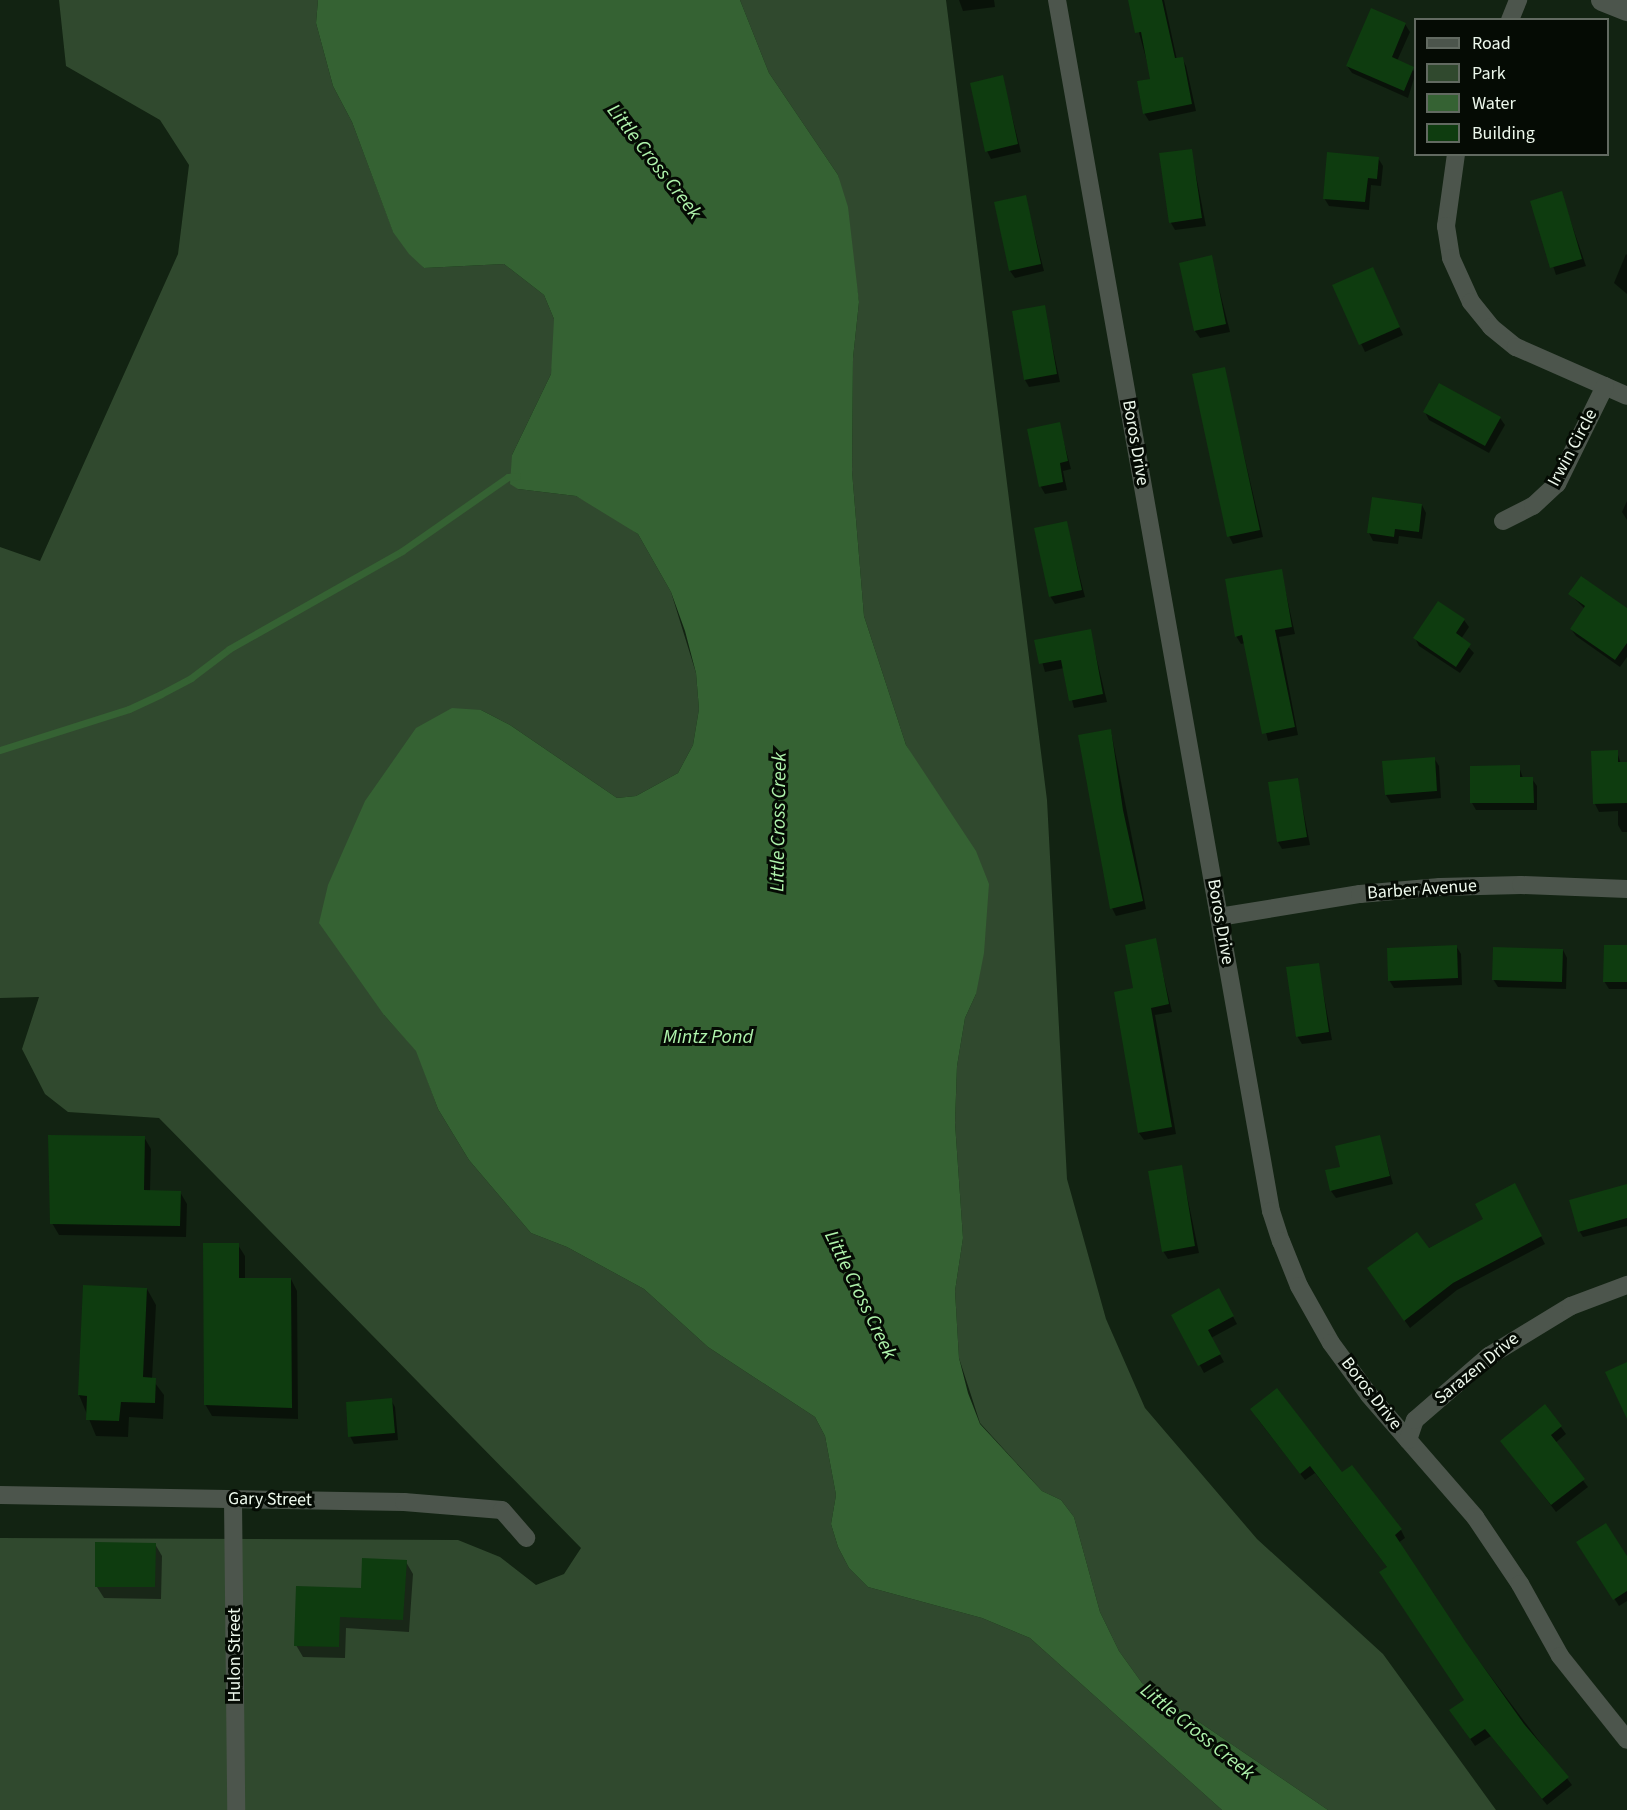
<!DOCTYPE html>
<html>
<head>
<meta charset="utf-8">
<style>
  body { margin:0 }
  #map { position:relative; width:1627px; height:1810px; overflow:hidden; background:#122312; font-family:"Source Sans 3",sans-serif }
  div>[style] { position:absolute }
  .green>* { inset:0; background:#30492e }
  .water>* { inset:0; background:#356233 }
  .shadow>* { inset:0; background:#0007 }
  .stream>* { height:7px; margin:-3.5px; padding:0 3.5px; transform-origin:3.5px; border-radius:3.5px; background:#356233 }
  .building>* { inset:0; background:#0e3c0f }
  .minor>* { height:18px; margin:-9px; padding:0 9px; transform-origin:9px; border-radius:9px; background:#4c554c }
  .tertiary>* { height:22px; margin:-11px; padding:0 11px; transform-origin:11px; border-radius:11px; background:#4c554c }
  span { translate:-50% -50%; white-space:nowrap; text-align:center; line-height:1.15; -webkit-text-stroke:6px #050b04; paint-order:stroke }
  .street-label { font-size:18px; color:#edf8ec }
  .water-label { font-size:20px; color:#aff4ac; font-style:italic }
  .legend { position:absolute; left:1414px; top:18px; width:195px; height:138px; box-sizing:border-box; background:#050b04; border:2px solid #626a61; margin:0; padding:8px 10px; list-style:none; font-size:18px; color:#edf8ec }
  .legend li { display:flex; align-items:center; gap:12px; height:30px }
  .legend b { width:30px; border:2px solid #626a61 }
</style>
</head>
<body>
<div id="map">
  <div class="green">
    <div style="clip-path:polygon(59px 0,318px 0,316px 23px,333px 86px,352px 122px,393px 231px,424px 268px,504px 264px,544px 295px,554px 319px,555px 349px,551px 374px,512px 455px,518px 489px,576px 496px,609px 513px,638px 534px,671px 592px,696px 673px,699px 709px,693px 745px,678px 773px,636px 796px,617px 798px,510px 725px,481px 710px,384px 1015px,417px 1051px,438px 1109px,469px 1160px,531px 1233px,567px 1247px,644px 1289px,708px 1347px,815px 1417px,825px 1436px,836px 1495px,831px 1524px,838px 1547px,849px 1568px,868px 1587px,982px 1618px,1030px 1638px,1222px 1810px,0 1810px,0 1538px,458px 1540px,500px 1557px,536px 1585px,564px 1574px,581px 1548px,159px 1118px,68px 1112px,45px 1094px,22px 1049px,39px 997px,0 998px,0 547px,40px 561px,178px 254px,189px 165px,160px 120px,66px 66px)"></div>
    <div style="clip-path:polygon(740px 0,946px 0,1047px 800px,1067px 1179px,1106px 1319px,1145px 1408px,1257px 1539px,1383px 1654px,1496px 1810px,1328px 1810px,1142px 1683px,1119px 1651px,1100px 1612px,1074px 1517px,1061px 1500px,1042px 1491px,980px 1423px,959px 1358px,955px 1291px,963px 1238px,955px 1123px,957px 1066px,965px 1018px,976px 994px,925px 779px,906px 745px,864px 616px,852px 471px,853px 358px,859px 302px,838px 175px,769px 73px)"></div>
  </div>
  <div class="water">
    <div style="clip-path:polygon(318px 0,740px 0,769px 73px,838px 175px,848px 207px,859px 302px,853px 358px,852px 471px,864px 616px,906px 745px,976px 851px,989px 884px,984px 953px,976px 994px,965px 1018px,957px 1066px,955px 1123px,963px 1238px,955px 1291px,959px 1358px,968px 1393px,980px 1424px,1042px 1491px,1061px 1500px,1074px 1517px,1100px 1612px,1119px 1651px,1142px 1683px,1328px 1810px,1222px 1810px,1030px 1638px,982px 1618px,868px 1587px,849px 1568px,838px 1547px,831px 1524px,836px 1495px,825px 1436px,815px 1417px,708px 1347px,644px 1289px,567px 1247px,531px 1233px,469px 1160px,438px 1109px,416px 1051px,384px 1015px,319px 923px,328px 885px,365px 801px,416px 728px,452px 708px,481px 710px,510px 725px,617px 798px,636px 796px,678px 773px,693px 745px,699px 709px,696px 673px,685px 631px,671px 592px,638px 534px,576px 496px,518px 489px,510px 484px,512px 455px,551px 374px,554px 319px,544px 295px,504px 264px,424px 268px,409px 254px,393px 232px,352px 122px,333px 86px,316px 23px)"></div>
  </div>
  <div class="shadow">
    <div style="clip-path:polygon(959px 0,994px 0,995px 7px,963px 11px)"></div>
    <div style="clip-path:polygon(1130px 0,1164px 0,1177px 60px,1182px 58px,1186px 66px,1196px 111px,1149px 121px,1144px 113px,1152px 80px)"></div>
    <div style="clip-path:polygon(1405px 24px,1410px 32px,1397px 61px,1416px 72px,1408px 98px,1352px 73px,1347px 66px)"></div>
    <div style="clip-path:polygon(1002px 77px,1021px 152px,991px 159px,987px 151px)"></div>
    <div style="clip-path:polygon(1191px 150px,1206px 226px,1175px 230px,1171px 223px)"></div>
    <div style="clip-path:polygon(1378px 158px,1383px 166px,1381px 186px,1371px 185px,1369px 210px,1329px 206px,1324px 198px)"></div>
    <div style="clip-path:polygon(1561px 193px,1586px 266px,1556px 275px,1532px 202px)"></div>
    <div style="clip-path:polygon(1025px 197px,1044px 271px,1015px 278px,1010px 271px)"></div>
    <div style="clip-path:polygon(1626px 254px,1627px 255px,1627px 294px,1614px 283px)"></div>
    <div style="clip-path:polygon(1211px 257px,1230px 332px,1200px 338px,1195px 331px)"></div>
    <div style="clip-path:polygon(1373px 269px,1403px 335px,1365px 352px,1334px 286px)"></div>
    <div style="clip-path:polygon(1044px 307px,1060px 382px,1029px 387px,1025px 380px)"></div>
    <div style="clip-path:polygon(1224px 369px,1263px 537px,1233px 544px,1229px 536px)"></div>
    <div style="clip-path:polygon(1425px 412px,1500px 418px,1505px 425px,1489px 453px,1429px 420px)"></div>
    <div style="clip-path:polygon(1059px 424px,1071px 469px,1063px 471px,1067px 490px,1045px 494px,1041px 487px)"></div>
    <div style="clip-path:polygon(1627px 501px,1627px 520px,1622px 512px)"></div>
    <div style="clip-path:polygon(1422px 505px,1426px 513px,1422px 539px,1399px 536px,1398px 544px,1373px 541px,1369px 533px)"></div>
    <div style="clip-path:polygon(1066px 523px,1085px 597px,1055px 604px,1050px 596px)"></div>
    <div style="clip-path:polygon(1281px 571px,1295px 634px,1279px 637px,1298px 735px,1268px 741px,1245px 643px,1241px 644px,1236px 636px)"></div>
    <div style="clip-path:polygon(1570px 594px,1627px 610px,1627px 657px,1620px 667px,1576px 636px,1571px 629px,1585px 609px)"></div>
    <div style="clip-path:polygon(1464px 620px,1469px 627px,1461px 639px,1474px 653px,1460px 673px,1419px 646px,1415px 638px)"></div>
    <div style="clip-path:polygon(1090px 631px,1107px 702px,1074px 708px,1064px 668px,1045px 672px,1036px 641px)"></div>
    <div style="clip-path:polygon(1111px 731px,1146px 909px,1116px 916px,1112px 908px)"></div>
    <div style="clip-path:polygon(1617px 752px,1621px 764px,1627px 763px,1627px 832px,1622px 832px,1618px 825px,1618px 811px,1599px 812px,1595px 804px,1593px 753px)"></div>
    <div style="clip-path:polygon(1434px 758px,1439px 766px,1441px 798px,1391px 803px,1386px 795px,1384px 762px)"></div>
    <div style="clip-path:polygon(1519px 767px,1523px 778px,1532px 779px,1537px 786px,1537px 810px,1476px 810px,1472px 803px)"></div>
    <div style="clip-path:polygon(1297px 779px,1310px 845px,1282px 849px,1278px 842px)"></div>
    <div style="clip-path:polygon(1155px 940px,1172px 1012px,1155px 1015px,1176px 1134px,1144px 1140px,1139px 1133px,1135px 989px)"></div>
    <div style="clip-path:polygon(1456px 946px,1461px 954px,1462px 985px,1394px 988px,1389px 980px)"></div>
    <div style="clip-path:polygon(1627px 947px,1627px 989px,1609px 989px,1604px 981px)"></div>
    <div style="clip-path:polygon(1563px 950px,1567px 958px,1566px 989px,1498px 987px,1493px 979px)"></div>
    <div style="clip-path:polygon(1318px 964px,1332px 1040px,1302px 1044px,1297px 1036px)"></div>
    <div style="clip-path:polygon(144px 1137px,151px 1149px,150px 1192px,180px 1192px,187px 1204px,186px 1237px,59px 1235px,52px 1223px)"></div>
    <div style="clip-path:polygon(1379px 1137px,1393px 1184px,1336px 1198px,1331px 1191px,1342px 1168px)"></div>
    <div style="clip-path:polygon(1181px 1167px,1199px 1253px,1168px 1259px,1163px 1251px)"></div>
    <div style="clip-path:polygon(1627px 1185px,1627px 1226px,1583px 1237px,1578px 1229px)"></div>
    <div style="clip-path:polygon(1518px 1192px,1545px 1244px,1457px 1290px,1410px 1328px,1373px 1276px,1485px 1220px)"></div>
    <div style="clip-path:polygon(238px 1245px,245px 1256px,245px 1280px,291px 1279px,297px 1291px,298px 1419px,212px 1416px,205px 1404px)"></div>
    <div style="clip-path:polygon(147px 1289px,156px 1305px,152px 1379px,164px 1395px,163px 1419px,129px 1417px,128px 1437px,96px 1436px,79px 1395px)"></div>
    <div style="clip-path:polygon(1219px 1290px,1237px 1324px,1211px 1338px,1224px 1362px,1204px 1373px,1173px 1315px)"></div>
    <div style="clip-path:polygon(391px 1400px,395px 1407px,398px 1440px,354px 1444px,350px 1436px)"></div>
    <div style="clip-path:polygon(1256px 1417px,1342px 1474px,1401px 1530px,1405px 1538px,1398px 1543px,1464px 1641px,1572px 1785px,1547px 1805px,1491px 1736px,1475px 1746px,1456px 1718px,1466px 1701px,1388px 1568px,1315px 1473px,1305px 1480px)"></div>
    <div style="clip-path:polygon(1561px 1427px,1566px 1434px,1555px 1443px,1588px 1487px,1556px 1512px,1502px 1441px)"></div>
    <div style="clip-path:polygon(155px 1544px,162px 1556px,161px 1599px,104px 1598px,97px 1587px)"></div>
    <div style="clip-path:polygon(1583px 1549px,1627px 1559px,1627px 1601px,1619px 1606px)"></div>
    <div style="clip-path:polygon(406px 1562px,413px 1574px,409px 1632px,346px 1628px,345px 1658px,303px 1657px,296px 1645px,362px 1589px)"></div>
  </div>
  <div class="stream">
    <div style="left:0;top:750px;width:135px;rotate:-17.6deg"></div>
    <div style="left:129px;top:709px;width:35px;rotate:-25deg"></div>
    <div style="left:161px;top:694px;width:34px;rotate:-28deg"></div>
    <div style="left:191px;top:678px;width:48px;rotate:-37.3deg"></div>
    <div style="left:229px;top:649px;width:199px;rotate:-29.5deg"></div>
    <div style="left:402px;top:551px;width:129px;rotate:-34.9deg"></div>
    <div style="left:508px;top:477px;width:9px;rotate:-6deg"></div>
  </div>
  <div class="building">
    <div style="clip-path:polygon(1128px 0,1162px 0,1175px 58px,1183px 57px,1192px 104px,1143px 114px,1137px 81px,1150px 79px,1141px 32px,1135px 33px)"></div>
    <div style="clip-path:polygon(1371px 8px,1406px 23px,1392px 57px,1414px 67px,1404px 91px,1346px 66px)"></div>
    <div style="clip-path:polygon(1003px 75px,1018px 144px,985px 152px,970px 83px)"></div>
    <div style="clip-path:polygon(1192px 149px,1202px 218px,1169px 223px,1159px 153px)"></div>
    <div style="clip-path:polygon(1327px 152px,1379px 157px,1377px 179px,1368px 178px,1365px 202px,1323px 199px)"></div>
    <div style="clip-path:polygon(1562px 191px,1582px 259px,1550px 268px,1530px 201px)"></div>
    <div style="clip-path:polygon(1026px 195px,1041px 264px,1009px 271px,994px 202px)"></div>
    <div style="clip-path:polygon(1212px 255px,1226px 324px,1194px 331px,1179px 263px)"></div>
    <div style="clip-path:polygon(1373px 267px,1400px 327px,1359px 345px,1332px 285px)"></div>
    <div style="clip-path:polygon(1045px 305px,1057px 374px,1024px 380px,1012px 311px)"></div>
    <div style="clip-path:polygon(1225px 367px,1260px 530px,1227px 537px,1192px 374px)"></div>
    <div style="clip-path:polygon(1439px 383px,1501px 417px,1485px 446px,1423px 412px)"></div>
    <div style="clip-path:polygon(1060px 422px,1068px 461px,1060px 463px,1063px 482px,1039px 487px,1027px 429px)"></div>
    <div style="clip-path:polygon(1372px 497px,1422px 504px,1419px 532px,1395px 529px,1394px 537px,1367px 533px)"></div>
    <div style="clip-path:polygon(1067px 521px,1082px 590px,1049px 597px,1034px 528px)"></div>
    <div style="clip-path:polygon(1282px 569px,1292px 627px,1275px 630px,1295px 727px,1262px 734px,1242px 635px,1235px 637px,1225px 579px)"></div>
    <div style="clip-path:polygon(1581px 576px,1627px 608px,1627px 643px,1615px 660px,1570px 629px,1585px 606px,1568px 594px)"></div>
    <div style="clip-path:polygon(1438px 601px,1465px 619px,1456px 633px,1471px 644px,1456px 667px,1413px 638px)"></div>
    <div style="clip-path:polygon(1091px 629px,1103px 694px,1069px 701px,1061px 660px,1039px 664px,1034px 640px)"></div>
    <div style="clip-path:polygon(1111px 729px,1123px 810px,1143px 901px,1110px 909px,1078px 735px)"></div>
    <div style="clip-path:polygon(1618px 750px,1618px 762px,1627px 762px,1627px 803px,1593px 804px,1591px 751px)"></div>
    <div style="clip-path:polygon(1435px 757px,1437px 791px,1385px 795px,1382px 761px)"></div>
    <div style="clip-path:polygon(1520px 765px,1520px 777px,1533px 777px,1534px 803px,1470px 803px,1470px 766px)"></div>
    <div style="clip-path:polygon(1298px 778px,1307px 837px,1277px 842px,1268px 782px)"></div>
    <div style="clip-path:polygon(1156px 938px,1169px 1004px,1151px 1008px,1172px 1127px,1138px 1133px,1114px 992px,1133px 988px,1125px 945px)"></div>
    <div style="clip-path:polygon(1457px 945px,1458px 978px,1388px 981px,1387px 948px)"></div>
    <div style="clip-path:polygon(1604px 945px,1627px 945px,1627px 982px,1603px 982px)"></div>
    <div style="clip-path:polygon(1493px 947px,1563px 949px,1562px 982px,1492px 980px)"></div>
    <div style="clip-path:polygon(1319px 963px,1329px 1032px,1296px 1037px,1286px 967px)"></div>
    <div style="clip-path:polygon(48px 1135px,145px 1136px,144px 1190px,181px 1191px,180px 1226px,50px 1224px)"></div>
    <div style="clip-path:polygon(1380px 1135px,1390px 1176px,1330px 1191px,1325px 1170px,1340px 1167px,1335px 1146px)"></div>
    <div style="clip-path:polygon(1182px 1165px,1195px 1246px,1162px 1252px,1148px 1171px)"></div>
    <div style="clip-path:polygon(1515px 1183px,1542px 1236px,1453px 1283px,1404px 1321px,1367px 1268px,1417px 1232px,1429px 1248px,1483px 1219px,1475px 1204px)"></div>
    <div style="clip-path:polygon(1627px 1184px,1627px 1218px,1578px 1232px,1569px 1200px)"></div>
    <div style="clip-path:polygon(203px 1243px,239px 1243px,239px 1278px,291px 1278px,292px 1408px,204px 1405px)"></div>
    <div style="clip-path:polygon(83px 1285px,147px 1288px,143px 1377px,156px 1378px,155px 1403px,121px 1402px,119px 1421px,86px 1420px,87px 1396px,78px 1395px)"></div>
    <div style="clip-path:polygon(1219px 1288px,1234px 1316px,1208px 1330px,1221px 1354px,1198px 1366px,1171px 1315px)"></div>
    <div style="clip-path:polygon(1627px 1362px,1627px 1419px,1605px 1372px)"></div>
    <div style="clip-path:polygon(1277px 1388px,1342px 1472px,1352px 1465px,1402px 1529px,1395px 1535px,1465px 1641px,1524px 1724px,1569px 1777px,1542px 1799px,1485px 1729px,1470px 1739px,1449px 1710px,1464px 1700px,1379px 1572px,1387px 1567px,1310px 1466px,1300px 1474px,1250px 1409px)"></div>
    <div style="clip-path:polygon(392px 1398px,395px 1433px,348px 1437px,346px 1402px)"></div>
    <div style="clip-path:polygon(1545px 1404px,1562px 1426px,1551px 1435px,1585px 1479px,1551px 1505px,1500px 1441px)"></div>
    <div style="clip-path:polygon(1606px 1523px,1627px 1556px,1627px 1591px,1613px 1600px,1576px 1542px)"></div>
    <div style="clip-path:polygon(95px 1542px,156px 1543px,155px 1587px,95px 1587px)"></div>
    <div style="clip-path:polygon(362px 1558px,407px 1560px,403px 1620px,340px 1617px,339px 1647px,294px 1646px,296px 1586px,361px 1588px)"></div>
  </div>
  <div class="minor">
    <div style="left:1057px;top:0;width:1230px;rotate:79.98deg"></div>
    <div style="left:1271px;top:1211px;width:32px;rotate:72deg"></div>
    <div style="left:1281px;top:1241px;width:48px;rotate:68.2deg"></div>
    <div style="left:1299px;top:1286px;width:65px;rotate:60.7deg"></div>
    <div style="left:1331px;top:1343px;width:64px;rotate:53.8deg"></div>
    <div style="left:1369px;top:1395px;width:162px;rotate:49deg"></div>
    <div style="left:1475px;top:1517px;width:81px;rotate:56.1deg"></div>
    <div style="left:1520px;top:1584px;width:82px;rotate:60.9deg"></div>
    <div style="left:1560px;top:1656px;width:107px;rotate:51.4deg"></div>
    <div style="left:1510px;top:20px;width:22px;rotate:-68deg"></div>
    <div style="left:1456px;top:154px;width:73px;rotate:97.9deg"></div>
    <div style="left:1446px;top:226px;width:32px;rotate:81deg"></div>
    <div style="left:1451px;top:258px;width:48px;rotate:65.6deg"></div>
    <div style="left:1471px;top:302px;width:32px;rotate:51deg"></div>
    <div style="left:1491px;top:327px;width:32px;rotate:39deg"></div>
    <div style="left:1516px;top:347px;width:121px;rotate:23.8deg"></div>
    <div style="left:1503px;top:521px;width:34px;rotate:-27deg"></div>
    <div style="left:1533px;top:506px;width:33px;rotate:-43deg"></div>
    <div style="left:1557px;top:484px;width:109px;rotate:-63.9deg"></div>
    <div style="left:1219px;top:917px;width:143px;rotate:-9.3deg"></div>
    <div style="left:1360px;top:894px;width:80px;rotate:-5deg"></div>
    <div style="left:1440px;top:887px;width:81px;rotate:-1.4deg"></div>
    <div style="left:1521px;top:885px;width:106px;rotate:2.2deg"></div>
    <div style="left:1408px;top:1440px;width:21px;rotate:-71deg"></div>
    <div style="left:1415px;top:1420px;width:98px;rotate:-40.9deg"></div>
    <div style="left:1489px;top:1356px;width:96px;rotate:-31.4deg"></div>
    <div style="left:1571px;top:1306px;width:60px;rotate:-20.6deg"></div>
    <div style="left:0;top:1495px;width:404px;rotate:1deg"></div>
    <div style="left:404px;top:1502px;width:98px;rotate:4.7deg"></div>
    <div style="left:502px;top:1510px;width:37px;rotate:49deg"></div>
    <div style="left:233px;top:1500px;width:310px;rotate:89.4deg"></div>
  </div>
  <div class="tertiary">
    <div style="left:1602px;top:0;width:27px;rotate:22deg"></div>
  </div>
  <div class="street-label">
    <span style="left:1135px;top:443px;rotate:80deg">Boros Drive</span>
    <span style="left:1573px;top:448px;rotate:-62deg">Irwin Circle</span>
    <span style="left:1422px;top:890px;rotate:-4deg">Barber Avenue</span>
    <span style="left:1220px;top:922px;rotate:80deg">Boros Drive</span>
    <span style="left:1477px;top:1369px;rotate:-39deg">Sarazen Drive</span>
    <span style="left:1371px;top:1394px;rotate:52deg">Boros Drive</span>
    <span style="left:270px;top:1500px;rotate:1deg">Gary Street</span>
    <span style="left:235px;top:1655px;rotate:-90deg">Hulon Street</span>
  </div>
  <div class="water-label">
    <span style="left:654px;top:162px;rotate:52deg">Little Cross Creek</span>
    <span style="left:779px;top:822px;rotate:-89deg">Little Cross Creek</span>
    <span style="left:708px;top:1037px">Mintz Pond</span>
    <span style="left:860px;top:1295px;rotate:64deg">Little Cross Creek</span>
    <span style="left:1197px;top:1732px;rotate:39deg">Little Cross Creek</span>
  </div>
  <ul class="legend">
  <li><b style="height:8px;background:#4c554c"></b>Road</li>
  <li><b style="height:16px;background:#30492e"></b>Park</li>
  <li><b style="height:16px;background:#356233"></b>Water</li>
  <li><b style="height:16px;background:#0e3c0f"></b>Building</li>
  </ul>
</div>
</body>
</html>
